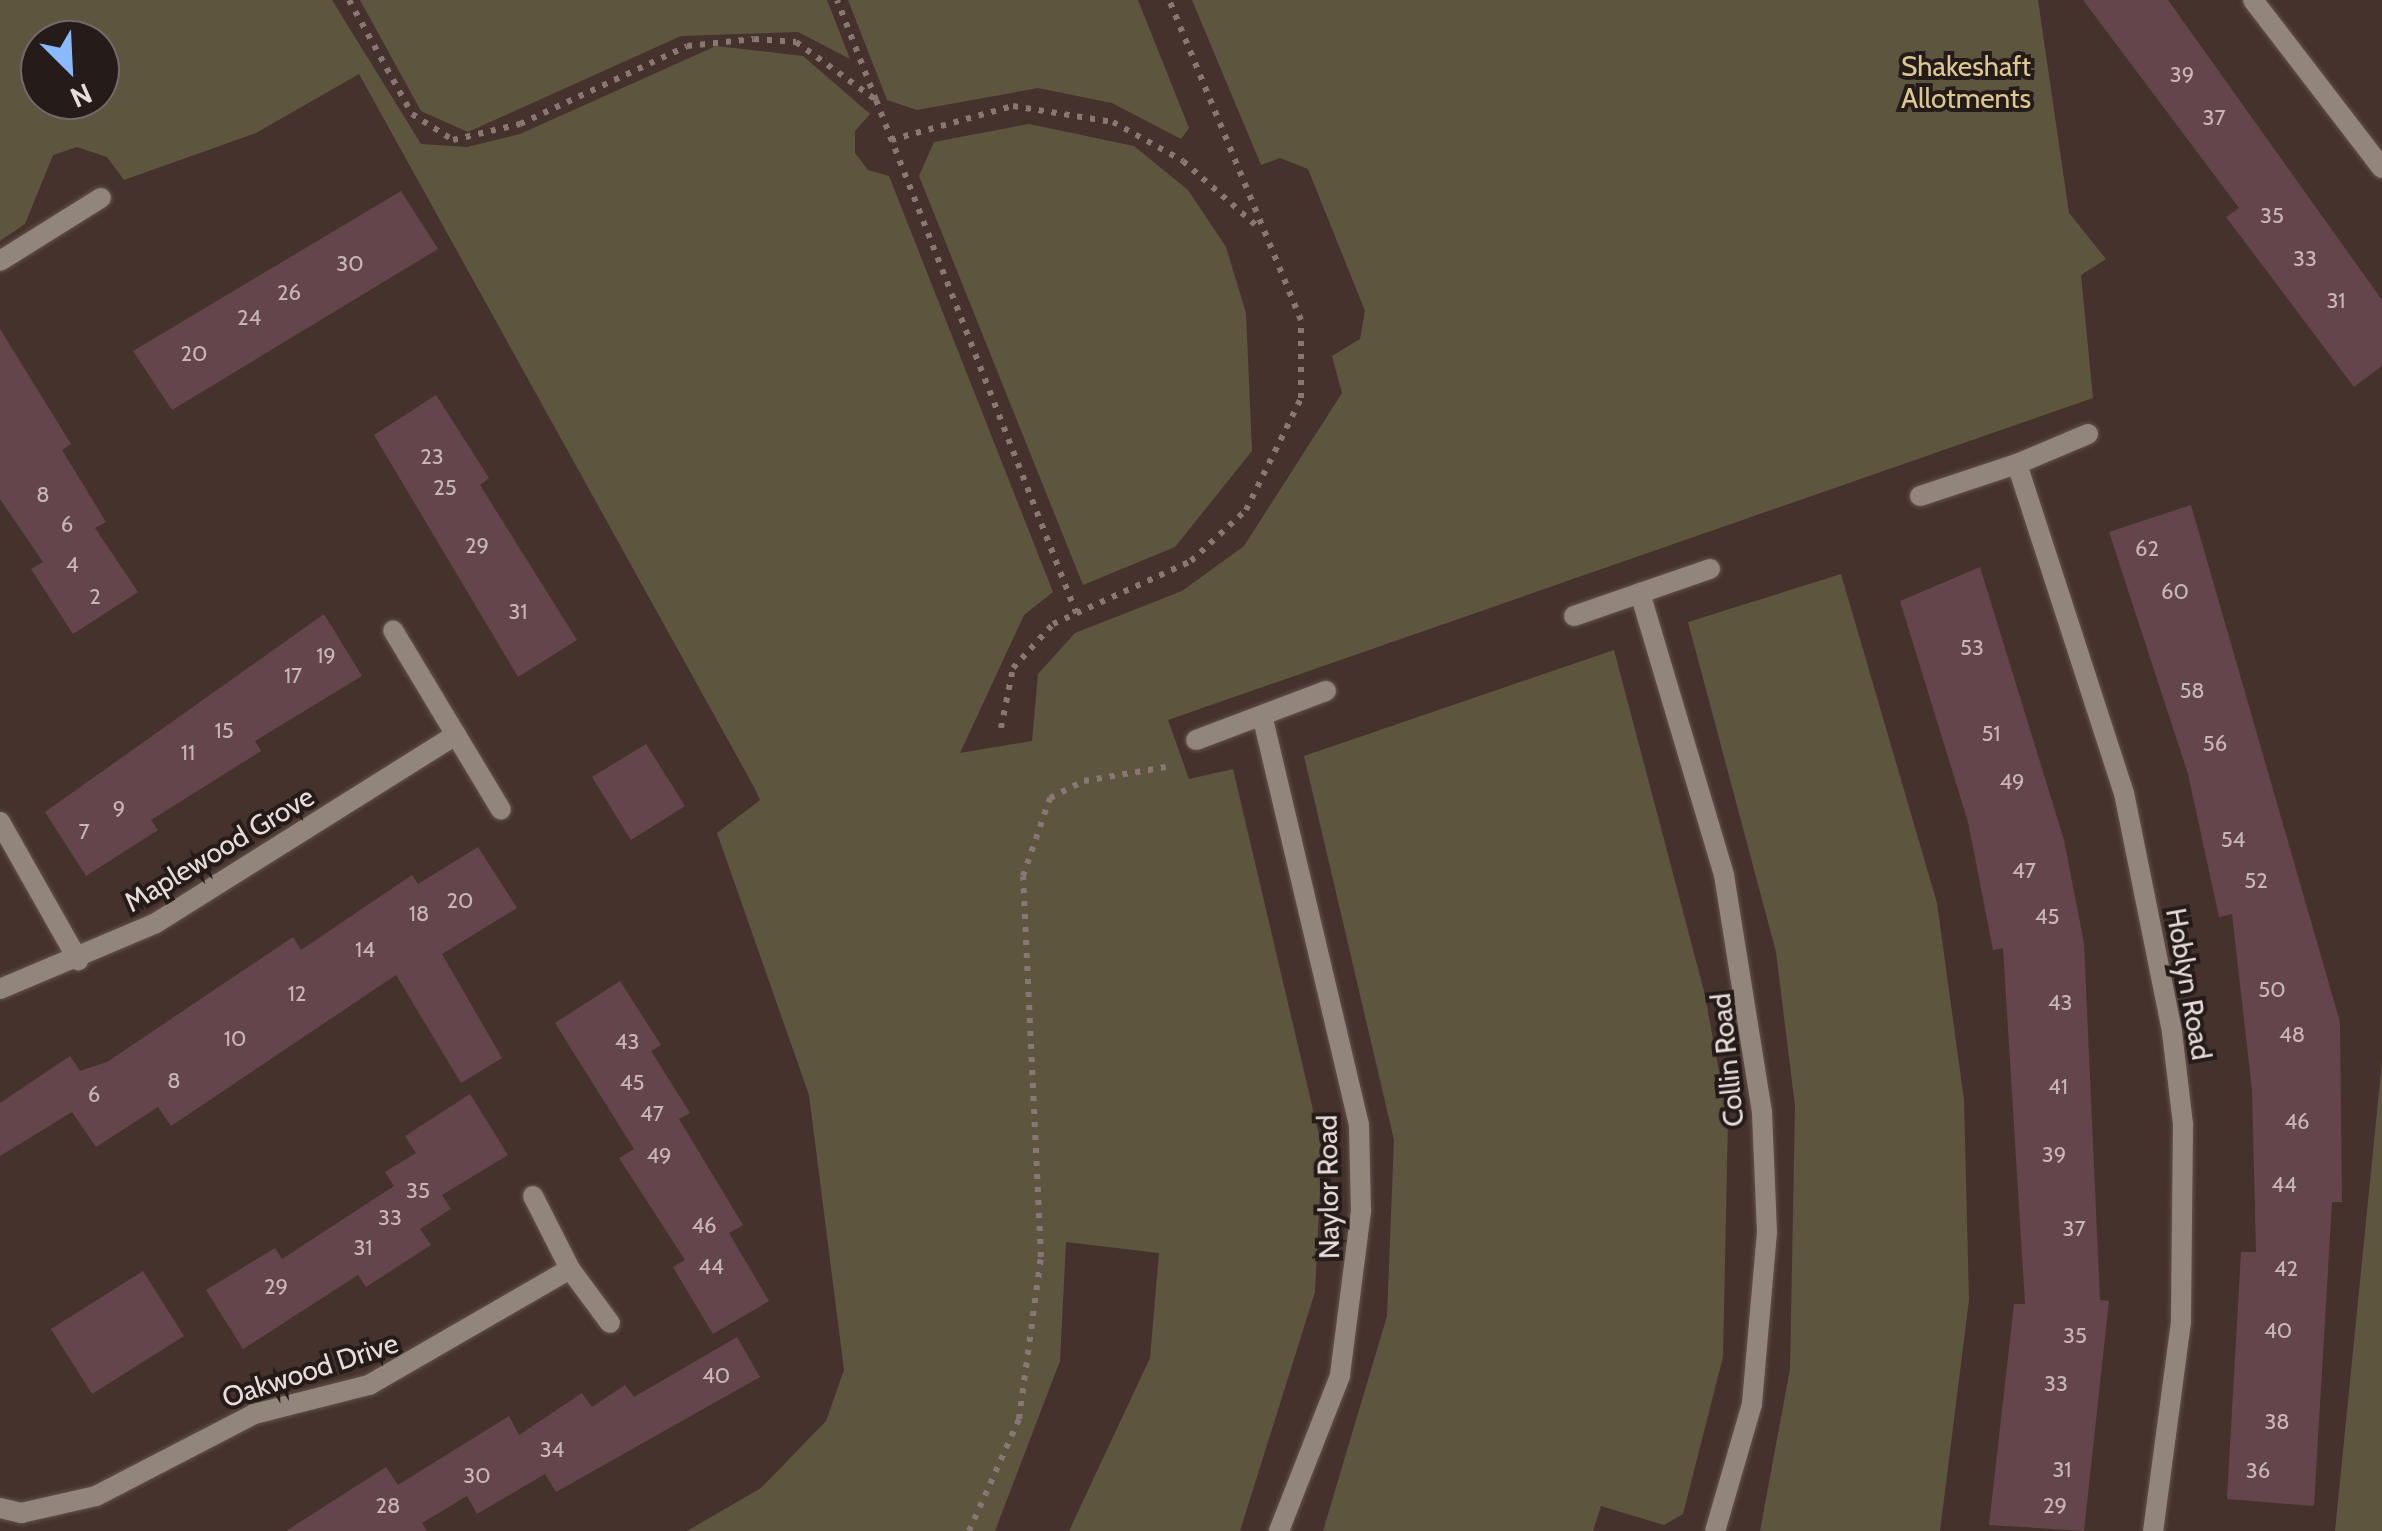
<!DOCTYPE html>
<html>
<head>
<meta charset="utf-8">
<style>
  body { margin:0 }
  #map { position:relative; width:2382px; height:1531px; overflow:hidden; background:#46322d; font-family:Cabin,sans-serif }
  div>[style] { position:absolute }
  .green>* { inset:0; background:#5e553f }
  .building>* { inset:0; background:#64454b }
  .path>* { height:6px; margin-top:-3px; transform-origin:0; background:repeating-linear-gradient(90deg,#887773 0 5px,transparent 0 13px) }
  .roads { filter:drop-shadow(0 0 2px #63514c) drop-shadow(0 0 2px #63514c) }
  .street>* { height:20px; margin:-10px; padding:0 10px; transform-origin:10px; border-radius:10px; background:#92867c }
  span { translate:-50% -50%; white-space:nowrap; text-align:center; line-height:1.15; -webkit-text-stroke:8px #251c1a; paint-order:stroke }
  .number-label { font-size:22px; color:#c8b6b6 }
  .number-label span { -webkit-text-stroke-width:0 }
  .park-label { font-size:28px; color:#dec892 }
  .street-label { font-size:28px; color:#e9dcd9 }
  .north { position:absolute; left:20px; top:20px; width:100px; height:100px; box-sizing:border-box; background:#251c1a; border:2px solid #736966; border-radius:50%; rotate:156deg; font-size:28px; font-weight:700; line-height:40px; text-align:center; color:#e9dcd9 }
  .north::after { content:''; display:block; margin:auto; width:35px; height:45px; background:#8abafc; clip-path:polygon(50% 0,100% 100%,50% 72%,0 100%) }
</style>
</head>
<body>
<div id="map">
  <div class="green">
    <div style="clip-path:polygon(evenodd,0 0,332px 0,421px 144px,467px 147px,520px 134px,716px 46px,803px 56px,870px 114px,855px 131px,855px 153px,868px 170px,889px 176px,1053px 592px,1024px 615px,960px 753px,1032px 741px,1038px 674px,1075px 633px,1182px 591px,1244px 546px,1342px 393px,1332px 356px,1360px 339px,1365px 311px,1308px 169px,1280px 158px,1261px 165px,1192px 0,2038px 0,2069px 213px,2106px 259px,2081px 275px,2093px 398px,1168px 720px,1189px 779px,1233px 769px,1322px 1148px,1315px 1292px,1240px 1531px,1069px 1531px,1150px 1358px,1159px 1253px,1066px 1242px,1060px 1361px,995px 1531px,687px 1531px,761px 1488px,826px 1421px,844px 1370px,809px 1095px,717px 833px,760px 800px,754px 787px,359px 74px,256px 133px,124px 180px,107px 157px,77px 147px,53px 155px,25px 224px,0 241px,0 0,40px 40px,100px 40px,100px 100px,40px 100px,40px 40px)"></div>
    <div style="clip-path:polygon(360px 0,827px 0,850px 59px,798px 32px,681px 36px,468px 132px,421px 111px)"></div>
    <div style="clip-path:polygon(848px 0,1138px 0,1189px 128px,1181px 139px,1112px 103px,1038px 88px,917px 110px,887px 100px)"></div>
    <div style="clip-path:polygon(1029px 124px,1134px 146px,1188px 190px,1226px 247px,1246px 313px,1252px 451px,1175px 547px,1083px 585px,919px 176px,934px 142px)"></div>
    <div style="clip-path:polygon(1841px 574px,1937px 903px,1964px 1100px,1969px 1300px,1940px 1531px,1760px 1531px,1790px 1369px,1795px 1106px,1776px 952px,1688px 622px)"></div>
    <div style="clip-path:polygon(1614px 650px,1704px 991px,1728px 1119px,1723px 1357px,1683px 1514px,1664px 1525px,1601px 1506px,1593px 1531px,1323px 1531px,1387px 1316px,1394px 1140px,1304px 756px)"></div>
    <div style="clip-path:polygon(2382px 1062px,2382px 1531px,2335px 1531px)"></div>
  </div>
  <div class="building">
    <div style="clip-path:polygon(2083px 0,2168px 0,2382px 300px,2382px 366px,2354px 387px,2226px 217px,2239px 208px)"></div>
    <div style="clip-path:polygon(401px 191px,438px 249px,172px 410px,133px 351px)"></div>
    <div style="clip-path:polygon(0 329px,71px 444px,62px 450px,106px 522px,95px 528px,138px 592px,73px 634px,31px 569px,43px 562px,0 499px)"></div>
    <div style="clip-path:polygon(436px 395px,489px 478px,480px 485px,577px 640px,518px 677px,374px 435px)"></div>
    <div style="clip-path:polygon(2191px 505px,2340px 1022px,2342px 1202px,2332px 1202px,2314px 1506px,2227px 1499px,2241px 1252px,2256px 1252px,2252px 1090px,2232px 914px,2219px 917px,2188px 774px,2109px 532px)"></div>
    <div style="clip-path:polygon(1980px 567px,2064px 840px,2084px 943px,2100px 1300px,2109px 1301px,2084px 1531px,1989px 1525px,2014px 1304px,2025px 1304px,2003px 948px,1993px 950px,1968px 822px,1900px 601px)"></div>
    <div style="clip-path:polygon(324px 614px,362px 676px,255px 741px,261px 751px,151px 820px,158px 830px,86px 876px,45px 812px)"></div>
    <div style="clip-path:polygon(646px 744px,685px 806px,631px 840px,592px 777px)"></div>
    <div style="clip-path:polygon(478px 847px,517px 908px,442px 954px,502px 1058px,461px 1083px,396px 975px,171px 1126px,158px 1107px,96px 1147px,72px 1112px,0 1156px,0 1103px,70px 1056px,80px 1071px,107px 1062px,293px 937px,301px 950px,412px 875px,418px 884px)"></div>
    <div style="clip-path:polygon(620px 981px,661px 1045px,651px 1051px,690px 1113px,679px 1119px,743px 1225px,729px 1233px,769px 1301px,713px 1334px,673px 1267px,685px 1260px,619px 1158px,634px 1149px,555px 1023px)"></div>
    <div style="clip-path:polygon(470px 1094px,508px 1155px,442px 1195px,451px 1209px,420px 1229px,431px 1245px,366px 1287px,358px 1275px,243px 1349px,206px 1290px,275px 1248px,282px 1259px,394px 1186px,385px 1172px,416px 1153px,405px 1136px)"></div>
    <div style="clip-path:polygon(143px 1271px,184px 1336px,92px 1394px,51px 1329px)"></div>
    <div style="clip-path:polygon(737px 1337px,760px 1377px,556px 1492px,545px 1474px,477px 1514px,467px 1496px,422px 1523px,427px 1531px,286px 1531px,386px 1467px,398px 1485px,509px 1416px,519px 1435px,582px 1393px,592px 1407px,625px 1385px,634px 1397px)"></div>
  </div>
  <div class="path">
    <div style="left:349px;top:0;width:130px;rotate:61.1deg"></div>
    <div style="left:412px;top:114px;width:49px;rotate:32.4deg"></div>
    <div style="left:453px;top:140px;width:69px;rotate:-13.4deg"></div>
    <div style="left:520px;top:124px;width:184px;rotate:-25deg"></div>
    <div style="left:687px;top:46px;width:67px;rotate:-6deg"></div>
    <div style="left:754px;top:39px;width:42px;rotate:4.1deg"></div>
    <div style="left:796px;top:42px;width:99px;rotate:35.9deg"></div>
    <div style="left:876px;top:100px;width:107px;rotate:-111.3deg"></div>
    <div style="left:876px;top:100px;width:553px;rotate:68.68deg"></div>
    <div style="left:891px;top:140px;width:127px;rotate:-15.6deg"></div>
    <div style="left:1013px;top:106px;width:101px;rotate:9.1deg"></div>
    <div style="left:1113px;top:122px;width:80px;rotate:29.1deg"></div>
    <div style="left:1183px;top:161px;width:101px;rotate:41.4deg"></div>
    <div style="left:1001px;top:728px;width:61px;rotate:-78.7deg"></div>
    <div style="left:1013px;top:668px;width:59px;rotate:-47.7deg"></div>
    <div style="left:1053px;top:624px;width:152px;rotate:-24.5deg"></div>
    <div style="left:1191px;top:561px;width:75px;rotate:-42.8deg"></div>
    <div style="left:1246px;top:510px;width:125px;rotate:-63.8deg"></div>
    <div style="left:1301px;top:398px;width:78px;rotate:-90deg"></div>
    <div style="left:1301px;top:320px;width:346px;rotate:-112.4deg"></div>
    <div style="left:969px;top:1531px;width:123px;rotate:-65.9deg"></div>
    <div style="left:1019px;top:1419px;width:163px;rotate:-82.3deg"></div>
    <div style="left:1041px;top:1257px;width:381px;rotate:-92.7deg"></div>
    <div style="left:1023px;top:876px;width:83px;rotate:-70.9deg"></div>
    <div style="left:1050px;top:798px;width:38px;rotate:-27deg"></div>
    <div style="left:1084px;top:781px;width:83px;rotate:-9.7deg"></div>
  </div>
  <div class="roads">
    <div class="street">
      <div style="left:2253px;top:0;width:212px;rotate:52.5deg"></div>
      <div style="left:0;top:261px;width:119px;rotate:-32deg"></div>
      <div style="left:2088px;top:434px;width:77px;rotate:157.1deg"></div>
      <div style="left:2017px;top:464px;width:346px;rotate:72deg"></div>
      <div style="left:2124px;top:793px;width:244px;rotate:78.6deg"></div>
      <div style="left:2172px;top:1032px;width:93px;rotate:83.2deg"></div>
      <div style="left:2183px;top:1124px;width:198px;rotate:90.6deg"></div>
      <div style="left:2181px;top:1322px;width:211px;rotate:97.6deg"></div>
      <div style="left:1920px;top:496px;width:102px;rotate:-18.3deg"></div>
      <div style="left:1640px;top:593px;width:294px;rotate:73.4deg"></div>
      <div style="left:1724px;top:875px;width:241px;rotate:80.9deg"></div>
      <div style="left:1762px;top:1113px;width:119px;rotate:87.6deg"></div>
      <div style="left:1767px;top:1232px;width:173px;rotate:95deg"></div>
      <div style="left:1752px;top:1404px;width:132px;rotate:106.2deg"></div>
      <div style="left:1574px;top:616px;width:144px;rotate:-19.1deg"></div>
      <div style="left:1263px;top:719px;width:417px;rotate:76.7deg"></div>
      <div style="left:1359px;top:1125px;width:86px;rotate:88.7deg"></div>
      <div style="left:1361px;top:1211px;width:166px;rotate:97.3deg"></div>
      <div style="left:1340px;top:1376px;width:167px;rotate:111.5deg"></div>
      <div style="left:456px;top:735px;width:87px;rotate:59deg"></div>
      <div style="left:1196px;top:740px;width:139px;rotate:-20.7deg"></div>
      <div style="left:0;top:822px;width:159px;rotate:60.5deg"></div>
      <div style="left:0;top:989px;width:169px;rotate:-22.9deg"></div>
      <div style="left:156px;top:923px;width:354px;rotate:-32.1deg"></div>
      <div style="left:456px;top:735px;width:122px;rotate:-121deg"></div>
      <div style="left:533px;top:1196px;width:82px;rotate:63.1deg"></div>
      <div style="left:0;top:1508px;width:22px;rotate:13deg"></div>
      <div style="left:21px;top:1513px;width:77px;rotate:-12.8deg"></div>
      <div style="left:96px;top:1496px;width:178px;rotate:-27.4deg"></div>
      <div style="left:254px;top:1414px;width:119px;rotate:-14.2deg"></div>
      <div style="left:369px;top:1385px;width:232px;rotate:-30deg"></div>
      <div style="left:570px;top:1269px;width:67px;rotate:53.5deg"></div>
    </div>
  </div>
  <div class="number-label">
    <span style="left:2182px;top:75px">39</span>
    <span style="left:2214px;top:118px">37</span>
    <span style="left:2272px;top:216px">35</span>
    <span style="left:2305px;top:259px">33</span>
    <span style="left:350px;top:264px">30</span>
    <span style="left:289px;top:293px">26</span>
    <span style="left:2336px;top:301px">31</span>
    <span style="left:249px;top:318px">24</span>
    <span style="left:194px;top:354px">20</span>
    <span style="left:432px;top:457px">23</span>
    <span style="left:445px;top:488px">25</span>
    <span style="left:43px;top:495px">8</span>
    <span style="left:67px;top:525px">6</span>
    <span style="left:477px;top:546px">29</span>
    <span style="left:2147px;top:549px">62</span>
    <span style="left:72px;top:565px">4</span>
    <span style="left:2175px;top:592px">60</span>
    <span style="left:95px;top:597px">2</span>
    <span style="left:518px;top:612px">31</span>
    <span style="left:1972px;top:648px">53</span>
    <span style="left:326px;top:656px">19</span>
    <span style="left:293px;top:676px">17</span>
    <span style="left:2192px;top:691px">58</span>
    <span style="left:224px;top:731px">15</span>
    <span style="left:1991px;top:734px">51</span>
    <span style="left:2215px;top:744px">56</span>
    <span style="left:188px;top:753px">11</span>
    <span style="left:2012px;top:782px">49</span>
    <span style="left:119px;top:809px">9</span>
    <span style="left:84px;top:832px">7</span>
    <span style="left:2233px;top:840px">54</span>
    <span style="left:2024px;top:871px">47</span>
    <span style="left:2256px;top:881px">52</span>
    <span style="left:460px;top:901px">20</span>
    <span style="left:419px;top:914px">18</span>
    <span style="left:2047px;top:917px">45</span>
    <span style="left:365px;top:950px">14</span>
    <span style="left:2272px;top:990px">50</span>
    <span style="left:297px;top:994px">12</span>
    <span style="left:2060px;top:1003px">43</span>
    <span style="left:2292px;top:1035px">48</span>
    <span style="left:235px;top:1039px">10</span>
    <span style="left:627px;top:1042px">43</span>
    <span style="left:174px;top:1081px">8</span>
    <span style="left:632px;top:1083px">45</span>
    <span style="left:2058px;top:1087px">41</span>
    <span style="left:94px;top:1095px">6</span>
    <span style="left:652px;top:1114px">47</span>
    <span style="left:2297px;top:1122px">46</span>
    <span style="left:2054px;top:1155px">39</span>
    <span style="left:659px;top:1156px">49</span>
    <span style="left:2284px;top:1185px">44</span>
    <span style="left:418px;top:1191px">35</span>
    <span style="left:390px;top:1218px">33</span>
    <span style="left:704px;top:1226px">46</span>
    <span style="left:2074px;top:1229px">37</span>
    <span style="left:363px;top:1248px">31</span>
    <span style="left:711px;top:1267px">44</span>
    <span style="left:2286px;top:1269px">42</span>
    <span style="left:276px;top:1287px">29</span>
    <span style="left:2278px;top:1331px">40</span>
    <span style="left:2075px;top:1336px">35</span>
    <span style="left:716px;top:1376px">40</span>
    <span style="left:2056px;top:1384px">33</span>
    <span style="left:2277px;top:1422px">38</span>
    <span style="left:552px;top:1450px">34</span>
    <span style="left:2062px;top:1470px">31</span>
    <span style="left:2258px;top:1471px">36</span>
    <span style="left:477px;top:1476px">30</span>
    <span style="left:388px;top:1506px">28</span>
    <span style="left:2055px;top:1506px">29</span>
  </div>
  <div class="park-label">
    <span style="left:1966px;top:82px">Shakeshaft<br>Allotments</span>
  </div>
  <div class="street-label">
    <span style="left:219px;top:849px;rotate:-31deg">Maplewood Grove</span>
    <span style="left:2189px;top:984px;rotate:80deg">Hoblyn Road</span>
    <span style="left:1727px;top:1060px;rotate:-96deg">Collin Road</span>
    <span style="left:1328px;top:1187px;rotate:-91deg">Naylor Road</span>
    <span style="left:310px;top:1370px;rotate:-18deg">Oakwood Drive</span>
  </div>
  <div class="north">N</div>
</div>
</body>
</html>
